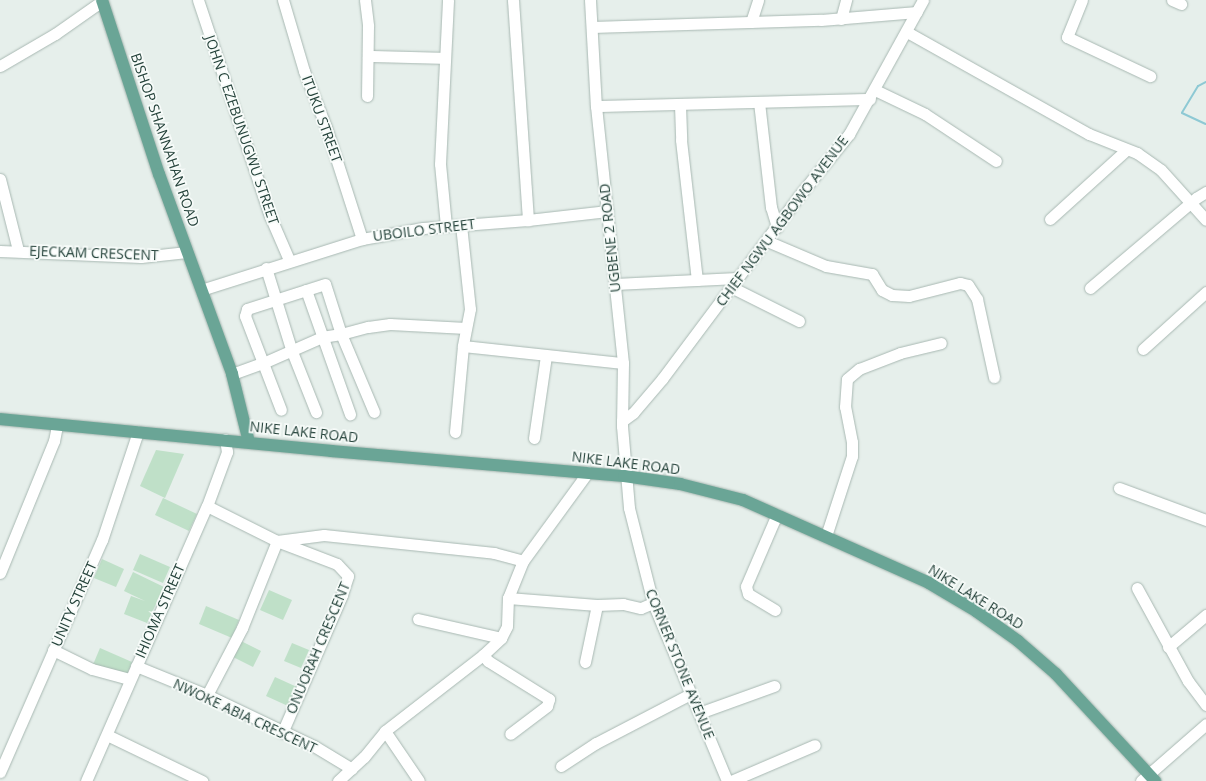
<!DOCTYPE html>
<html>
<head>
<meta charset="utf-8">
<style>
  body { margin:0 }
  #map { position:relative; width:1206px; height:781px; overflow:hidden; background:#e6efeb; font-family:"Open Sans",sans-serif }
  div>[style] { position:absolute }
  .green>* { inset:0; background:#bfe0c8 }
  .stream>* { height:2px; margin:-1px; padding:0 1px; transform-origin:1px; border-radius:1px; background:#8ec9d4 }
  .roads { filter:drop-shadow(0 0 1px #a8b8b2) drop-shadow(0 0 1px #a8b8b2) }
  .minor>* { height:11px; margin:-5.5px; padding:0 5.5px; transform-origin:5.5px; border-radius:5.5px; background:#fff }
  .major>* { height:12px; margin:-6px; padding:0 6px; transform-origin:6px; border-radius:6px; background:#6aa596 }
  span { translate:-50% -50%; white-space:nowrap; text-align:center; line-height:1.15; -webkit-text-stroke:3.5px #f7fbf9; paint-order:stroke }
  .street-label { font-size:14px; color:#24423a }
</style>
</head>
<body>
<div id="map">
  <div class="green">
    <div style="clip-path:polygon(156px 450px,184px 454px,165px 498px,140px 486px)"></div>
    <div style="clip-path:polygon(163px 498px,197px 514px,189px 531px,155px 515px)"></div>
    <div style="clip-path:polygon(140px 554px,170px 567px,163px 583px,133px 570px)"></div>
    <div style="clip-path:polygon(102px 559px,124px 569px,116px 587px,94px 578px)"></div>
    <div style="clip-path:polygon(133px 572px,164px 587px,147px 623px,124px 614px,131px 596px,145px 601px,124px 591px)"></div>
    <div style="clip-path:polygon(269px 590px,292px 600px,283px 620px,260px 610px)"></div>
    <div style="clip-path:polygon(206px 606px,239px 620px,232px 638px,199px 624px)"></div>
    <div style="clip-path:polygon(241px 641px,261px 651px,253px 667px,233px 657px)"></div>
    <div style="clip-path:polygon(292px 643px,309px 650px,301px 668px,284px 661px)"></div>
    <div style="clip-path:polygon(100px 648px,132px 662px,125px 681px,92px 667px)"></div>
    <div style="clip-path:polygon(275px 677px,297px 687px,288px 706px,266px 696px)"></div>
  </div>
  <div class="stream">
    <div style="left:1206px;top:82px;width:9px;rotate:153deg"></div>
    <div style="left:1198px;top:86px;width:31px;rotate:121deg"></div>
    <div style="left:1182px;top:113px;width:26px;rotate:25deg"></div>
  </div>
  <div class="roads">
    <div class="minor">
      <div style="left:198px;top:0;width:228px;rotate:71.6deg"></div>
      <div style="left:270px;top:216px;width:48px;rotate:66.6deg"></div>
      <div style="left:283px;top:0;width:74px;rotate:73.5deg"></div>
      <div style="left:304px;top:71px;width:60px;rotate:68.6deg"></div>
      <div style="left:326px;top:127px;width:118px;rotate:72.2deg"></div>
      <div style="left:365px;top:0;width:26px;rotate:83deg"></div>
      <div style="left:368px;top:26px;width:70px;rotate:90.8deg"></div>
      <div style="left:513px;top:0;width:221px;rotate:86.1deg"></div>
      <div style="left:590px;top:0;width:106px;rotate:86.8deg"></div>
      <div style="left:596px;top:106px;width:258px;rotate:84deg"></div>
      <div style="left:623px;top:363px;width:63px;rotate:90.9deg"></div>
      <div style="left:622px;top:426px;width:82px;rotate:85.1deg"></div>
      <div style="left:629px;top:508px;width:98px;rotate:75.8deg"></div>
      <div style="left:653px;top:603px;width:193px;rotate:67.4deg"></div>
      <div style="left:1082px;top:0;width:40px;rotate:112deg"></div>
      <div style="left:1067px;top:37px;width:92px;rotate:25.2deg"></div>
      <div style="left:1172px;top:0;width:10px;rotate:24deg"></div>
      <div style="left:841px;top:19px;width:20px;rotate:-75deg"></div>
      <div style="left:751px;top:22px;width:23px;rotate:-72deg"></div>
      <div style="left:592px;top:27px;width:229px;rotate:-1.8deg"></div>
      <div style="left:821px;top:20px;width:96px;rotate:-4.8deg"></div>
      <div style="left:907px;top:32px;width:209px;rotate:29.3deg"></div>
      <div style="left:1089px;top:134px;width:52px;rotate:21.6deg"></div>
      <div style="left:1137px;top:153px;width:29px;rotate:35deg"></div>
      <div style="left:1161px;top:170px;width:67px;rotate:48deg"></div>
      <div style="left:368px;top:56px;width:75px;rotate:1.5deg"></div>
      <div style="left:0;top:66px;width:64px;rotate:-30.2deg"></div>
      <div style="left:55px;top:34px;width:57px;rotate:-35.1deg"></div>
      <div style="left:875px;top:90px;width:55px;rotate:25.6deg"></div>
      <div style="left:925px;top:114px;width:85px;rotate:33.5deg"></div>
      <div style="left:759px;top:102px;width:106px;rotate:83.5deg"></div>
      <div style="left:771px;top:207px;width:21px;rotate:73deg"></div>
      <div style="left:680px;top:105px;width:35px;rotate:88deg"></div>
      <div style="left:681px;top:140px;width:141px;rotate:83.5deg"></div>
      <div style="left:596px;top:106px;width:274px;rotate:-1.5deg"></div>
      <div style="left:0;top:179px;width:73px;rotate:75.8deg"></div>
      <div style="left:1050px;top:219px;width:103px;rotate:-42.2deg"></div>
      <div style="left:461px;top:225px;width:84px;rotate:83.9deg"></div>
      <div style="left:470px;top:309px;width:38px;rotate:101deg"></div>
      <div style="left:463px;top:346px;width:161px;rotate:6.1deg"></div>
      <div style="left:446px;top:226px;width:62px;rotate:-95.5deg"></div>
      <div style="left:440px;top:164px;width:164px;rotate:-87.2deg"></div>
      <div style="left:767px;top:241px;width:64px;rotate:23deg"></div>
      <div style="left:826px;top:266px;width:47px;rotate:9.9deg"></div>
      <div style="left:872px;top:274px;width:19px;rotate:58deg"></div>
      <div style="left:882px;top:290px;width:11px;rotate:27deg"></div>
      <div style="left:892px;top:295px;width:17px;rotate:3deg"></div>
      <div style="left:909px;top:296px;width:53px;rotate:-14.3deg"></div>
      <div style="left:960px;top:283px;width:8px;rotate:14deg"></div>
      <div style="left:968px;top:285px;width:17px;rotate:57deg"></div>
      <div style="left:977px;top:299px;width:80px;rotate:77.7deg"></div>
      <div style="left:0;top:251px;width:141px;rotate:2.4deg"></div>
      <div style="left:141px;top:257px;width:46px;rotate:-6.2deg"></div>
      <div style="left:266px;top:268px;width:85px;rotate:72.8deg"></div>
      <div style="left:291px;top:349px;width:68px;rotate:68.4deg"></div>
      <div style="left:615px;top:284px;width:122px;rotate:-2.8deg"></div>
      <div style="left:731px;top:287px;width:76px;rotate:26.6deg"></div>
      <div style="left:1090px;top:288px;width:139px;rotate:-40.3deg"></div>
      <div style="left:1196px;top:198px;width:12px;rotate:-31deg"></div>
      <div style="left:201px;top:290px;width:169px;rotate:-17.6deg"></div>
      <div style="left:362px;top:239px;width:62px;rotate:-10.2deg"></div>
      <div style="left:423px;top:228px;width:105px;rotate:-4.4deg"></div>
      <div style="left:528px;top:220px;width:80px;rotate:-6.5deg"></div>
      <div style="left:306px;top:290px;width:132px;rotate:70.5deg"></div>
      <div style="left:1143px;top:349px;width:85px;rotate:-42.1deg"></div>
      <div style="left:232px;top:374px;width:33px;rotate:-20deg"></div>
      <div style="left:263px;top:363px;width:50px;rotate:69deg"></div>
      <div style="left:374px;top:412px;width:85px;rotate:-112.9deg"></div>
      <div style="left:341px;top:334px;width:52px;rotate:-107.7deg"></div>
      <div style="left:325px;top:284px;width:82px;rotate:162.2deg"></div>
      <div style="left:247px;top:309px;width:7px;rotate:106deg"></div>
      <div style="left:245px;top:316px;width:50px;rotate:69deg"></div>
      <div style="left:263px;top:363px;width:64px;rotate:-23.8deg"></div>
      <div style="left:322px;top:337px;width:19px;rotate:-9deg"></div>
      <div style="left:341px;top:334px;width:28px;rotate:-15deg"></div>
      <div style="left:368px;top:327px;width:22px;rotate:-8deg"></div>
      <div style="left:390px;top:324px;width:76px;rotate:3deg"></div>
      <div style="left:622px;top:425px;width:4px;rotate:-90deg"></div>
      <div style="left:622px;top:421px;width:14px;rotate:-36deg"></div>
      <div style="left:633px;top:413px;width:45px;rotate:-49.5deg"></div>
      <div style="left:662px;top:379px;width:227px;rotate:-53.2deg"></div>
      <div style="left:798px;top:197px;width:81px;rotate:-51deg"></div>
      <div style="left:849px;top:134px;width:153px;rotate:-61.1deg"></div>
      <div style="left:455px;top:432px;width:86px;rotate:-84.7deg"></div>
      <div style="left:534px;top:438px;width:83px;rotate:-81.7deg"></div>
      <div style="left:1119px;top:488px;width:93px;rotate:20.2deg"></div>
      <div style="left:207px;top:506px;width:78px;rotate:26.6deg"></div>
      <div style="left:277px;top:541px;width:64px;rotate:21deg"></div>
      <div style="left:337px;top:564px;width:16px;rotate:47deg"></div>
      <div style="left:348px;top:576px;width:20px;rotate:108deg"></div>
      <div style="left:342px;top:595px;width:150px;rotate:113.5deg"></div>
      <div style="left:826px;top:536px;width:84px;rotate:-72deg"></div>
      <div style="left:852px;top:456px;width:14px;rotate:-90deg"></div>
      <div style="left:852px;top:442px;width:36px;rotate:-101deg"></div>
      <div style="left:845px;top:407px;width:28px;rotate:-86deg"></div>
      <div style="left:847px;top:379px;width:16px;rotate:-40deg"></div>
      <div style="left:859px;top:369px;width:44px;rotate:-21.3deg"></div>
      <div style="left:900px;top:353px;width:42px;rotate:-13.7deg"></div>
      <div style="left:0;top:573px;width:143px;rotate:-67.8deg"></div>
      <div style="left:54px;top:441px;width:15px;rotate:-79deg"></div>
      <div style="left:1137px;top:588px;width:106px;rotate:61.3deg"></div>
      <div style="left:1188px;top:681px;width:30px;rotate:53deg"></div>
      <div style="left:508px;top:598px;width:89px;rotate:4.5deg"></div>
      <div style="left:597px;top:605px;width:26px;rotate:-2deg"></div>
      <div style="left:623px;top:604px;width:18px;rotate:13deg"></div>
      <div style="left:641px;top:608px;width:13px;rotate:-23deg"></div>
      <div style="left:775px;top:610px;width:31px;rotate:-149deg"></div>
      <div style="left:748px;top:594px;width:8px;rotate:-104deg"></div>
      <div style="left:746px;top:586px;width:78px;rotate:-66.7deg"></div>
      <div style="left:418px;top:619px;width:85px;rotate:12.9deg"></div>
      <div style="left:1168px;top:647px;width:50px;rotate:-40.1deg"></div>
      <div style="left:53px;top:650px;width:43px;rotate:26deg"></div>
      <div style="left:92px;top:669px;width:38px;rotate:15deg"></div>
      <div style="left:483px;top:655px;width:8px;rotate:50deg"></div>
      <div style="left:488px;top:661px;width:72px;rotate:31.9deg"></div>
      <div style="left:549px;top:699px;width:7px;rotate:106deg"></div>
      <div style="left:547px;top:706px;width:46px;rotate:142.9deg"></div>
      <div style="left:585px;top:662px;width:58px;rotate:-78.1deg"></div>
      <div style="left:136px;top:666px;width:77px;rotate:22.2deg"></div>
      <div style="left:207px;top:695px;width:119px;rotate:25.5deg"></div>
      <div style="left:314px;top:746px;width:44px;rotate:31.2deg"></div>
      <div style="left:207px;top:695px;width:76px;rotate:-62.4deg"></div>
      <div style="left:242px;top:628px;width:94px;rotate:-68.1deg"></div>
      <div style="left:277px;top:541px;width:47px;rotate:-7.3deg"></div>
      <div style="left:324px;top:535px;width:171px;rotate:6deg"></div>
      <div style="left:494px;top:553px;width:30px;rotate:15deg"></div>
      <div style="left:699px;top:713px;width:80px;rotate:-19.8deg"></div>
      <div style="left:385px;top:731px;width:60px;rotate:55.8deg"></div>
      <div style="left:107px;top:735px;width:106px;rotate:25.8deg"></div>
      <div style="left:561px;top:766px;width:42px;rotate:-33.3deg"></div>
      <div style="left:596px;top:743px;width:106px;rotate:-27.5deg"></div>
      <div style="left:0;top:772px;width:253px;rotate:-66.3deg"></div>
      <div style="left:102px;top:540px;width:114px;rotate:-71.6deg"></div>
      <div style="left:86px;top:781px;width:300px;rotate:-66.3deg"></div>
      <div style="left:207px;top:506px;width:58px;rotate:-69.7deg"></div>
      <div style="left:227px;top:452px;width:13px;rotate:-99deg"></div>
      <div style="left:338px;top:781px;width:35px;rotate:-43deg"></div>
      <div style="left:364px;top:757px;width:33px;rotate:-51deg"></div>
      <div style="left:385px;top:731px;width:124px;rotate:-37.8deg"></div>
      <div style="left:483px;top:655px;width:25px;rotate:-43deg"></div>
      <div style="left:501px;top:638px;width:13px;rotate:-63deg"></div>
      <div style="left:507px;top:626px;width:28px;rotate:-88deg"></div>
      <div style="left:508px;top:598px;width:40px;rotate:-68deg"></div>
      <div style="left:523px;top:561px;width:110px;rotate:-53.9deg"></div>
      <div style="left:731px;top:781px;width:91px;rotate:-23.2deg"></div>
      <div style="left:1141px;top:781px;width:86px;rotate:-41.2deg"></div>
    </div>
    <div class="major">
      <div style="left:102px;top:0;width:183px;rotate:71.9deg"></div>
      <div style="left:159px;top:174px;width:213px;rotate:69.9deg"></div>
      <div style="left:232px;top:374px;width:70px;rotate:76deg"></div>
      <div style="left:0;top:419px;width:333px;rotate:5.5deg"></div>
      <div style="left:331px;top:451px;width:294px;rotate:4.9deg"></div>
      <div style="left:624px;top:476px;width:57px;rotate:8.1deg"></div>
      <div style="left:680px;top:484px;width:65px;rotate:14.3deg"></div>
      <div style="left:743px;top:500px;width:204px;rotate:24deg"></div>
      <div style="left:929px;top:583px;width:55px;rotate:30.8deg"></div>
      <div style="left:976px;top:611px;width:52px;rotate:35.5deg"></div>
      <div style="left:1018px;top:641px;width:50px;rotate:41deg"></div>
      <div style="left:1056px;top:674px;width:146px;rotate:47.2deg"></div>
    </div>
  </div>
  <div class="street-label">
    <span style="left:322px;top:119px;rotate:70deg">ITUKU STREET</span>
    <span style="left:242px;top:130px;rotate:71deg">JOHN C EZEBUNUGWU STREET</span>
    <span style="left:165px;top:140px;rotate:71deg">BISHOP SHANNAHAN ROAD</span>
    <span style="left:782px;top:221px;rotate:-53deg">CHIEF NGWU AGBOWO AVENUE</span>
    <span style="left:424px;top:230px;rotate:-7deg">UBOILO STREET</span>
    <span style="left:610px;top:238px;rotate:-96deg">UGBENE 2 ROAD</span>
    <span style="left:94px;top:253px;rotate:2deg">EJECKAM CRESCENT</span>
    <span style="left:304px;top:432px;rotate:6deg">NIKE LAKE ROAD</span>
    <span style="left:626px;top:463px;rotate:7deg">NIKE LAKE ROAD</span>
    <span style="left:976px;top:597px;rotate:32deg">NIKE LAKE ROAD</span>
    <span style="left:74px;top:604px;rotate:-66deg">UNITY STREET</span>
    <span style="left:160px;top:611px;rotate:-66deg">IHIOMA STREET</span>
    <span style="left:318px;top:648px;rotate:-67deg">ONUORAH CRESCENT</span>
    <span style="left:680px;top:664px;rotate:68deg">CORNER STONE AVENUE</span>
    <span style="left:245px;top:716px;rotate:25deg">NWOKE ABIA CRESCENT</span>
  </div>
</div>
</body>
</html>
